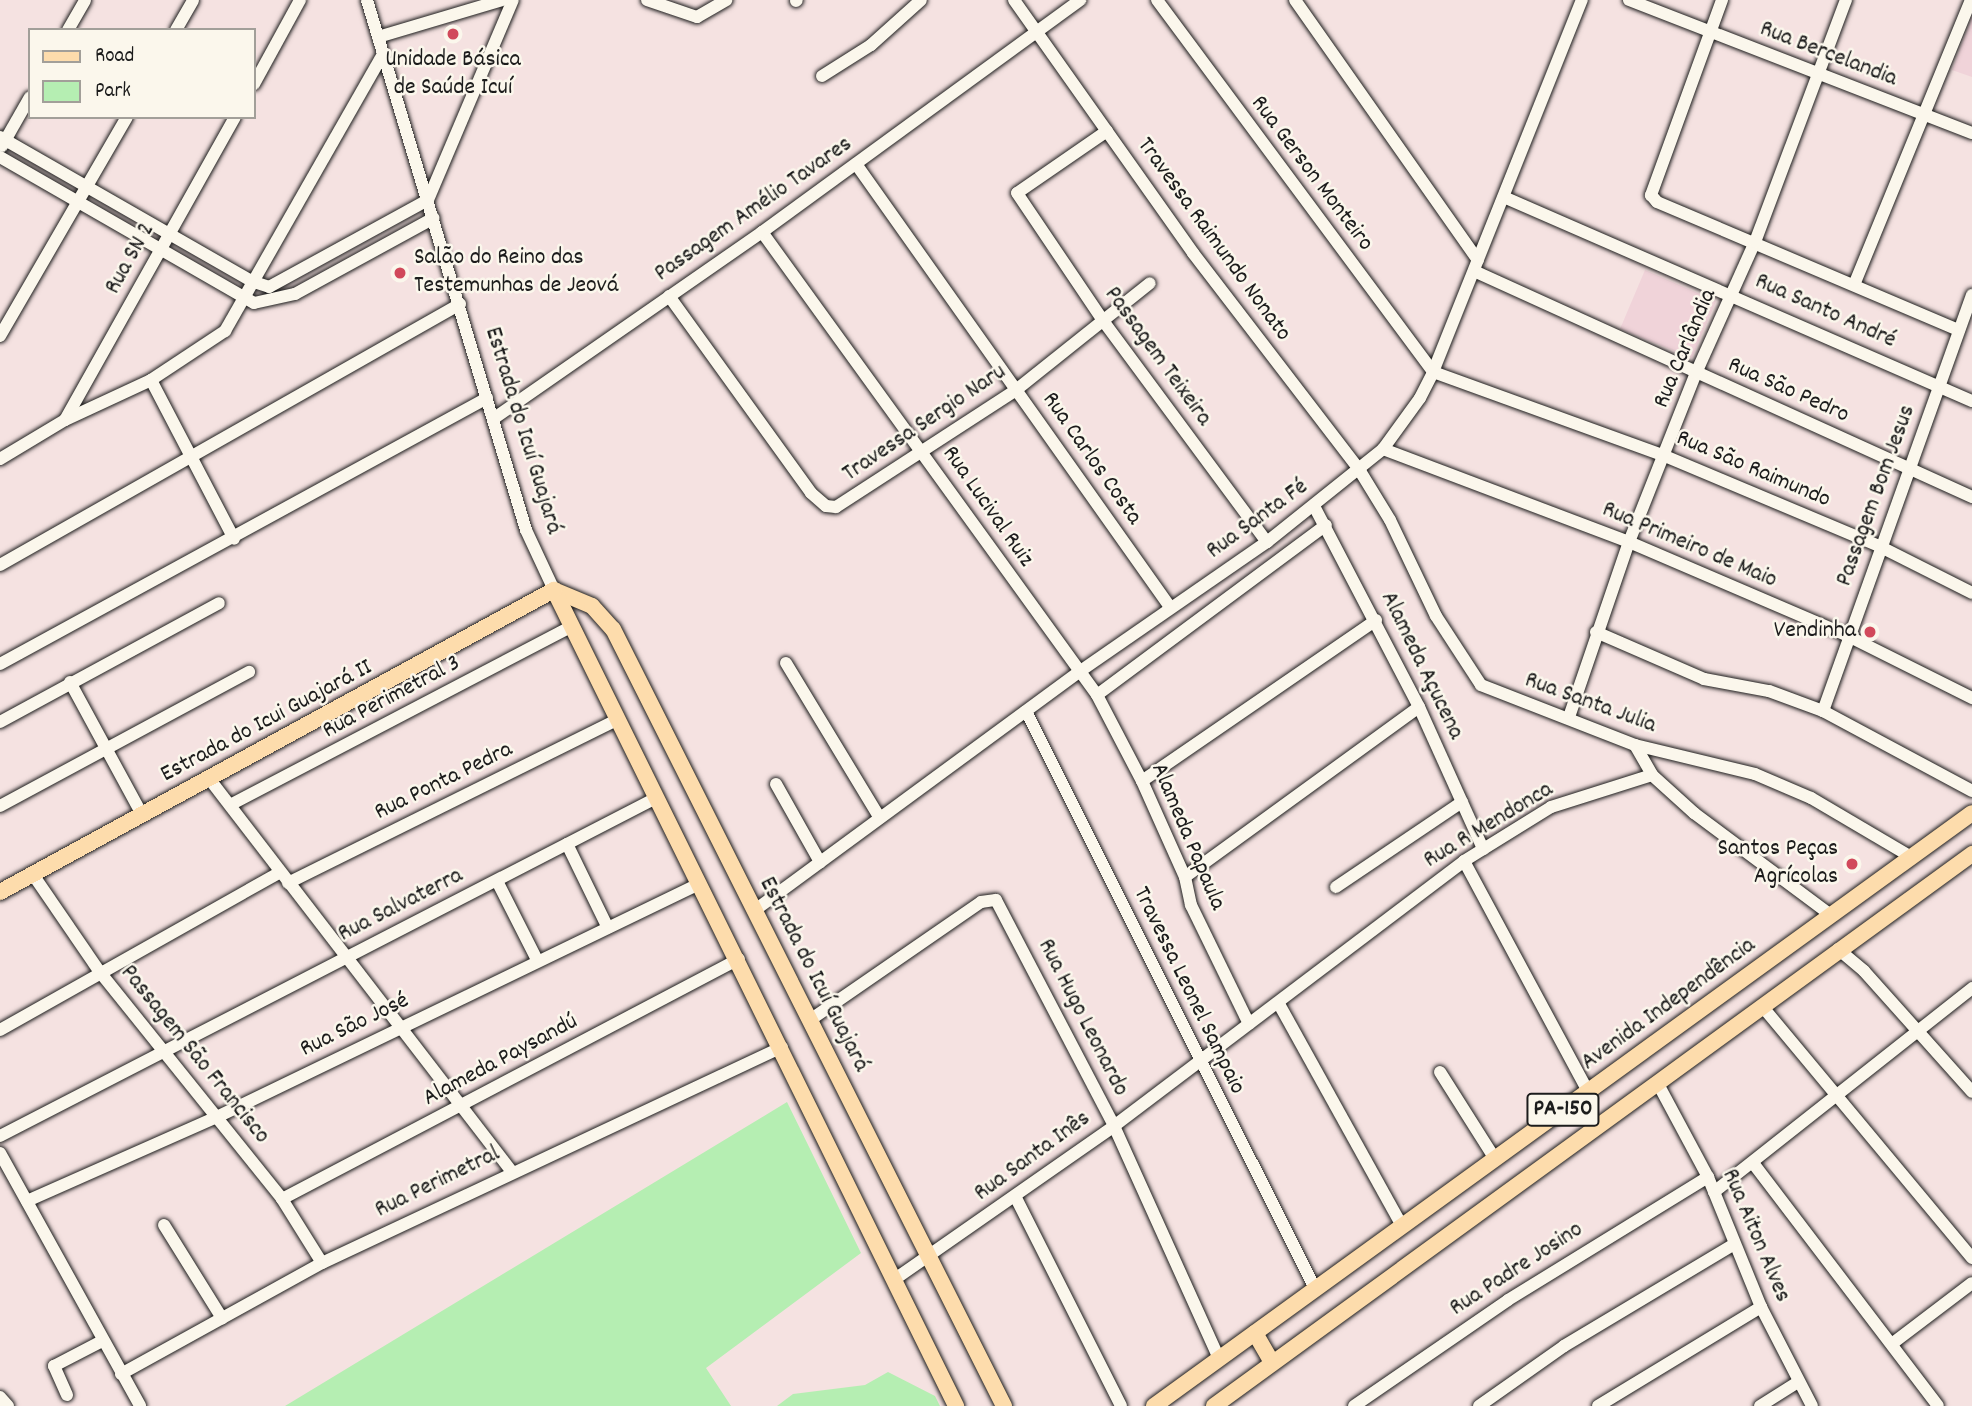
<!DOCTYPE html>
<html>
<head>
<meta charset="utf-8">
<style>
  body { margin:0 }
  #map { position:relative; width:1972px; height:1406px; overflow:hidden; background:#f5e2e1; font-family:Dekko,sans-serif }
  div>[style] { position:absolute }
  .built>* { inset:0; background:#f0d3d9 }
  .green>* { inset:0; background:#b5eeb2 }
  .roads { filter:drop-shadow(0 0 2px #1c1c1c) drop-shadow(0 0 2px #1c1c1c) }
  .minor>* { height:12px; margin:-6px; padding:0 6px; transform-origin:6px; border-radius:6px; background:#fbf7ec }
  .major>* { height:16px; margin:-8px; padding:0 8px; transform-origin:8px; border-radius:8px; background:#fddcac }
  .dots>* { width:19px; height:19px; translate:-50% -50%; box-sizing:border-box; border:4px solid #fbf7ec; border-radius:50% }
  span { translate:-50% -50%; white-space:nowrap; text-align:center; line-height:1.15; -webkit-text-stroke:5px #fbf7ec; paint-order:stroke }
  .shield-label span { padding:2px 5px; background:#fbf7ec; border:2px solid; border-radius:5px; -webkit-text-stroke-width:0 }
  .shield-label { font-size:23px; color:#1c1c1c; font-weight:700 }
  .street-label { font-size:24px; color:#1c1c1c }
  .poi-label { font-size:24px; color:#1c1c1c }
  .left { translate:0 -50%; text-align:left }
  .right { translate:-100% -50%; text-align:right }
  .legend { position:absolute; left:28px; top:28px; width:228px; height:91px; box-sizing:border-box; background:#fbf7ec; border:2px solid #a29f99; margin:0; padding:9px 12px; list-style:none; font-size:21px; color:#1c1c1c }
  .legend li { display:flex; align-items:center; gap:14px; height:35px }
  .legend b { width:35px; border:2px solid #a29f99 }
</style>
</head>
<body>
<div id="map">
  <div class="built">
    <div style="clip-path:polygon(1972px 16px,1972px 77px,1952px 70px)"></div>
    <div style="clip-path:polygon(1645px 270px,1716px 301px,1692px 358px,1620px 329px)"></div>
  </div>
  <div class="green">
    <div style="clip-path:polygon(787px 1102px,861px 1253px,706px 1368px,731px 1406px,285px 1406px)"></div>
    <div style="clip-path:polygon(888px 1372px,935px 1396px,940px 1406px,777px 1406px,793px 1394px,865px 1385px)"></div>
  </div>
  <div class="roads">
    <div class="minor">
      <div style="left:367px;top:0;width:553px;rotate:73.3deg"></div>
      <div style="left:526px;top:530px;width:66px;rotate:65deg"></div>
      <div style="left:647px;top:0;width:53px;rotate:18.8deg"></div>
      <div style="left:697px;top:17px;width:34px;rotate:-30deg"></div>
      <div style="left:1014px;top:0;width:310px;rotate:54.7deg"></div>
      <div style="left:1193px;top:253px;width:275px;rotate:52.5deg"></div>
      <div style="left:1360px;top:471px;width:57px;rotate:58.5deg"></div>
      <div style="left:1390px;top:520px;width:106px;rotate:64.4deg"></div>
      <div style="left:1436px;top:616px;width:82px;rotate:56.9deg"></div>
      <div style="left:1481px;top:685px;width:165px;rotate:21.3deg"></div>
      <div style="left:1635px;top:745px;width:123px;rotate:13.6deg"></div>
      <div style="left:1755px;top:774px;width:61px;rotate:23.2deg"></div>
      <div style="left:1811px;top:798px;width:116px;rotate:30.5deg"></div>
      <div style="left:1157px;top:0;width:463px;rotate:53.4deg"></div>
      <div style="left:1433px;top:372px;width:247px;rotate:19.9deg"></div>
      <div style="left:1665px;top:456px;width:234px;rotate:22.8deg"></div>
      <div style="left:1881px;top:547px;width:102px;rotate:26.8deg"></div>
      <div style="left:1295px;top:0;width:318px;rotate:54.9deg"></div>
      <div style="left:1629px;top:0;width:368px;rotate:21.2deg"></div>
      <div style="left:1722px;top:0;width:208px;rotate:110deg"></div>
      <div style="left:1651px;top:195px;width:9px;rotate:49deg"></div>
      <div style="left:1657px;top:202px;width:328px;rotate:23deg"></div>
      <div style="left:796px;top:1px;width:1px;rotate:-45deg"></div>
      <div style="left:68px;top:30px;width:34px;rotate:-60deg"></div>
      <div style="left:176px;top:30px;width:34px;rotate:-60deg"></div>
      <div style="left:378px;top:37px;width:129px;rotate:-16.6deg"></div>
      <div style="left:822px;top:76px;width:58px;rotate:-32.3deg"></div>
      <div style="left:871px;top:45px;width:67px;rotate:-42deg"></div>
      <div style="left:254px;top:84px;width:96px;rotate:-61.3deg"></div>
      <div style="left:1107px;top:131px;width:109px;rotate:145.4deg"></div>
      <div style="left:1017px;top:193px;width:156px;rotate:56deg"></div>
      <div style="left:1104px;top:322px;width:274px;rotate:53.5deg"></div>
      <div style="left:0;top:137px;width:289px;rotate:29.8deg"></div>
      <div style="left:251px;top:281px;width:19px;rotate:18deg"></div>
      <div style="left:269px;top:287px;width:181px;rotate:-28.7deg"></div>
      <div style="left:2px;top:146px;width:56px;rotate:-60.3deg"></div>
      <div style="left:0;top:157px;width:293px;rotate:29.9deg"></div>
      <div style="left:254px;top:303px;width:42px;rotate:-12.4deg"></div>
      <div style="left:295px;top:294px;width:158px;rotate:-28.7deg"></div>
      <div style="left:856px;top:164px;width:543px;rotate:54.67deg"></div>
      <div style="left:1506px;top:198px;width:508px;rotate:23.54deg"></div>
      <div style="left:428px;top:200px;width:217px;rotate:-67deg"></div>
      <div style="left:762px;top:232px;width:571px;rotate:54.11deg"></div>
      <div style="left:1097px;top:695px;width:97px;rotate:62.4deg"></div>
      <div style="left:1142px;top:781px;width:105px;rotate:65.9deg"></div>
      <div style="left:1185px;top:877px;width:29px;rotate:78deg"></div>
      <div style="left:1191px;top:905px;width:132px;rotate:64deg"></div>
      <div style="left:1474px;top:271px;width:547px;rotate:24.41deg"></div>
      <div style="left:1854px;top:285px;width:308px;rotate:-67.7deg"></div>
      <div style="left:669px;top:296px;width:243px;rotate:54.2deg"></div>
      <div style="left:811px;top:493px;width:20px;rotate:41deg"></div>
      <div style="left:826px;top:506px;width:10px;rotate:6deg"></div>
      <div style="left:836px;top:507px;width:215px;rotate:-33deg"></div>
      <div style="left:1016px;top:390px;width:171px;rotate:-38.6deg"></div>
      <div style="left:0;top:336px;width:253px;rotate:-59.9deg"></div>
      <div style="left:151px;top:380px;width:179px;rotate:62.4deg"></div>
      <div style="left:493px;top:419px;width:328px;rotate:-34.8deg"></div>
      <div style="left:762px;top:232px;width:394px;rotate:-36.1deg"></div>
      <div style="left:65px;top:420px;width:347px;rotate:-60.7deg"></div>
      <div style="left:1383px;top:449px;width:263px;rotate:20.7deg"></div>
      <div style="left:1629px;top:542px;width:238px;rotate:23.2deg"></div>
      <div style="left:1848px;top:636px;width:139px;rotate:26.6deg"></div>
      <div style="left:0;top:459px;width:76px;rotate:-31deg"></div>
      <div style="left:65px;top:420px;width:95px;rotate:-24.9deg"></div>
      <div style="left:151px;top:380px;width:89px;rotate:-33.5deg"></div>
      <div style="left:225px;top:331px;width:319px;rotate:-60.3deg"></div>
      <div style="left:1314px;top:506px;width:227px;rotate:62.4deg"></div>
      <div style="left:1419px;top:707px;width:156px;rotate:65.7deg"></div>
      <div style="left:0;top:565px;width:529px;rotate:-29.57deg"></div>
      <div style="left:1596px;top:632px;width:118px;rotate:23.5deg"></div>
      <div style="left:1704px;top:679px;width:66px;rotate:10.5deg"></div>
      <div style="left:1769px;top:691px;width:58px;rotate:20.3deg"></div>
      <div style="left:1823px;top:711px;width:169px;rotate:28.2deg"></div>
      <div style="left:786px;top:663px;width:181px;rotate:58.8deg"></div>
      <div style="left:0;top:664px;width:555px;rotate:-28.64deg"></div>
      <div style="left:70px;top:682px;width:149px;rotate:61.5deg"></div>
      <div style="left:1097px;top:695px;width:285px;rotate:-36.6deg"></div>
      <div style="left:1026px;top:711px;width:646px;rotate:63.43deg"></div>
      <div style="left:1823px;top:711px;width:442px;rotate:-70.3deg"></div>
      <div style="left:1569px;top:717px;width:185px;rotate:-71.1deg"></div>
      <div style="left:1629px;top:542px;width:182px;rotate:-68.4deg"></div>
      <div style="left:1696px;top:373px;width:144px;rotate:-65.8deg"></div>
      <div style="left:1755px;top:242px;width:259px;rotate:-69.4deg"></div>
      <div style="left:0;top:722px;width:249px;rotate:-28.5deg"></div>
      <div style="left:1635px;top:745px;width:34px;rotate:60deg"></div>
      <div style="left:1652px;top:775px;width:57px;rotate:42.1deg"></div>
      <div style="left:1694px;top:813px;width:171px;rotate:36.7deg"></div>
      <div style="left:211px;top:781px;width:492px;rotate:52.4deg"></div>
      <div style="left:1142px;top:781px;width:284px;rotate:-34.5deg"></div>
      <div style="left:776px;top:784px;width:90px;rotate:60.6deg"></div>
      <div style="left:230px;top:805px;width:386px;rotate:-27.6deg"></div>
      <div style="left:0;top:806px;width:283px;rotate:-28.3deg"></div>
      <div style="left:567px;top:844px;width:93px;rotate:64deg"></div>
      <div style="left:1464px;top:861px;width:261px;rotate:61.7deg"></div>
      <div style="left:32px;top:873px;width:119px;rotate:55.6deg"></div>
      <div style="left:99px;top:971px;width:292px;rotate:51.2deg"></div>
      <div style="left:282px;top:1199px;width:75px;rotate:58deg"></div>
      <div style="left:1185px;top:877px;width:289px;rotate:-36deg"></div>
      <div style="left:497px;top:881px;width:89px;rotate:63.1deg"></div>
      <div style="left:288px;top:883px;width:369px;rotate:-26.4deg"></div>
      <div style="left:1336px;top:887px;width:152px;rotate:-34deg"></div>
      <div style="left:755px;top:910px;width:402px;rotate:-36.3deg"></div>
      <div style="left:1079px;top:672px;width:229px;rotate:-34.7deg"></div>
      <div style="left:1267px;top:542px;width:149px;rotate:-38.7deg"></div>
      <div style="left:1383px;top:449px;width:63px;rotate:-54deg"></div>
      <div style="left:1420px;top:398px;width:29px;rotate:-63deg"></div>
      <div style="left:1433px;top:372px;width:401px;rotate:-68.2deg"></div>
      <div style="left:1838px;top:949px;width:34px;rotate:40deg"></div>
      <div style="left:1864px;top:971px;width:162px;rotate:48.2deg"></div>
      <div style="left:1279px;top:1004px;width:254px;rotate:61deg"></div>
      <div style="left:1762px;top:1006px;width:328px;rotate:50.2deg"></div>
      <div style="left:810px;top:1020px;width:208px;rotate:-34.6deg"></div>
      <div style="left:981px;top:902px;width:15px;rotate:-8deg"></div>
      <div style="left:996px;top:900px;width:255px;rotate:62.4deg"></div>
      <div style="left:1114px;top:1126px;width:256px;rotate:65.7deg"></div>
      <div style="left:0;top:1030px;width:320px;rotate:-29.4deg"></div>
      <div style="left:1440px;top:1072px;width:103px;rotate:57.7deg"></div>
      <div style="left:1657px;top:1082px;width:108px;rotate:61.8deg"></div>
      <div style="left:1708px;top:1177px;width:140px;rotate:67.8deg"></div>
      <div style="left:1761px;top:1307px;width:111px;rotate:62.7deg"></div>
      <div style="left:0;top:1136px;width:738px;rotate:-27.26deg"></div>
      <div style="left:0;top:1153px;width:289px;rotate:61deg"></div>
      <div style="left:1753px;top:1163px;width:305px;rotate:52.7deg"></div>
      <div style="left:1714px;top:1192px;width:329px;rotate:-38.3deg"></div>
      <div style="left:1015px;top:1196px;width:235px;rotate:63.2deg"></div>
      <div style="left:282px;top:1199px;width:516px;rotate:-27.71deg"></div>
      <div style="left:27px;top:1201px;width:210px;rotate:-23.9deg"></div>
      <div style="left:219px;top:1116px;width:533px;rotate:-25.8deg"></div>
      <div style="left:164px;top:1225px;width:110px;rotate:58.1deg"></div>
      <div style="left:895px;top:1279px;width:267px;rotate:-34.9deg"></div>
      <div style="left:1114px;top:1126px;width:439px;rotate:-37.1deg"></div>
      <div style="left:1464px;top:861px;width:102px;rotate:-31.8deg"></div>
      <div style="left:1551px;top:807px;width:106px;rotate:-17.6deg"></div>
      <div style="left:1893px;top:1343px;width:99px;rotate:-37.2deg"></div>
      <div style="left:121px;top:1374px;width:230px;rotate:-28.9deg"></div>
      <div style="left:322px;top:1263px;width:508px;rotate:-25.15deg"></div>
      <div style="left:67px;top:1395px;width:32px;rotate:-114deg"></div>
      <div style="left:54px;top:1366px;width:54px;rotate:-27.5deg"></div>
      <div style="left:0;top:1397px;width:12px;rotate:48deg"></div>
      <div style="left:1354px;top:1406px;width:187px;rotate:-34.5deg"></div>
      <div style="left:1508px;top:1300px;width:235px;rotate:-31.6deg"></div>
      <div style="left:1479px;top:1406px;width:104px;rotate:-35.2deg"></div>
      <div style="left:1564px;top:1346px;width:197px;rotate:-30.9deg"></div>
      <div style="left:1598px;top:1406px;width:191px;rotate:-31.3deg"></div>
      <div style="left:1760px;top:1406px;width:45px;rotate:-32.3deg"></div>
    </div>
    <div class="major">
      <div style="left:554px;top:590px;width:41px;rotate:22.8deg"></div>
      <div style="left:592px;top:606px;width:31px;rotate:48deg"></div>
      <div style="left:613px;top:629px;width:870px;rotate:63.29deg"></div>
      <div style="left:554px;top:590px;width:910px;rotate:63.77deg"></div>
      <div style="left:0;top:892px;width:631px;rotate:-28.6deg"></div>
      <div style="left:1255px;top:1333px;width:34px;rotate:60deg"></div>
      <div style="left:1154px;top:1406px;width:1010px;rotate:-35.94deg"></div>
      <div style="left:1214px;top:1406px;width:938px;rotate:-36.06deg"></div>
    </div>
  </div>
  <div class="dots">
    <div style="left:453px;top:34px;background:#d1495b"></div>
    <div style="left:400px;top:273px;background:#d1495b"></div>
    <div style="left:1870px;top:632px;background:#d1495b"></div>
    <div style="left:1852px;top:864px;background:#d1495b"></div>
  </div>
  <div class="shield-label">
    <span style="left:1563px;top:1110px">PA-150</span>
  </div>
  <div class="street-label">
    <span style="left:1828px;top:55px;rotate:21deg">Rua Bercelandia</span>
    <span style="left:1311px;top:174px;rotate:53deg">Rua Gerson Monteiro</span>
    <span style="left:754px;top:210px;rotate:-35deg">Passagem Amélio Tavares</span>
    <span style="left:1213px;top:240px;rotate:54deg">Travessa Raimundo Nonato</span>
    <span style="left:131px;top:259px;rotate:-61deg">Rua SN 2</span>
    <span style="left:1825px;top:312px;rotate:24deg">Rua Santo André</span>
    <span style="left:1686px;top:349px;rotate:-67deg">Rua Carlândia</span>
    <span style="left:1157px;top:357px;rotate:54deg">Passagem Teixeira</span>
    <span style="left:1788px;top:391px;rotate:24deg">Rua São Pedro</span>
    <span style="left:925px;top:424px;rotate:-34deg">Travessa Sergio Naru</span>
    <span style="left:522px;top:431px;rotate:73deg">Estrada do Icuí Guajará</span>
    <span style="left:1091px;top:459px;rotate:55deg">Rua Carlos Costa</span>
    <span style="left:1753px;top:470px;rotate:23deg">Rua São Raimundo</span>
    <span style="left:1877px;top:496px;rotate:-70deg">Passagem Bom Jesus</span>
    <span style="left:987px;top:507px;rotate:55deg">Rua Lucival Ruiz</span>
    <span style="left:1258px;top:520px;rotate:-36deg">Rua Santa Fé</span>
    <span style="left:1689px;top:546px;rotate:23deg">Rua Primeiro de Maio</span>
    <span style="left:1421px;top:666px;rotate:64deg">Alameda Açucena</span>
    <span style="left:392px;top:698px;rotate:-28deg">Rua Perimetral 3</span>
    <span style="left:1590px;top:704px;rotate:20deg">Rua Santa Julia</span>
    <span style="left:267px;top:722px;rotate:-28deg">Estrada do Icui Guajará II</span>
    <span style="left:444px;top:782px;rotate:-26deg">Rua Ponta Pedra</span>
    <span style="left:1489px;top:826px;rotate:-31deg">Rua R Mendonca</span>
    <span style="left:1187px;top:837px;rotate:67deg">Alameda Papaula</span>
    <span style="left:401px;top:906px;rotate:-27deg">Rua Salvaterra</span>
    <span style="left:813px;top:975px;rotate:63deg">Estrada do Icuí Guajará</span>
    <span style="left:1188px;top:991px;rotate:64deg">Travessa Leonel Sampaio</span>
    <span style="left:1669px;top:1005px;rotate:-36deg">Avenida Independência</span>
    <span style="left:1082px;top:1018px;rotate:63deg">Rua Hugo Leonardo</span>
    <span style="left:355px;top:1026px;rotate:-26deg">Rua São José</span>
    <span style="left:194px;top:1055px;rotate:51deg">Passagem São Francisco</span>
    <span style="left:501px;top:1061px;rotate:-28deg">Alameda Paysandú</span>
    <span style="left:1033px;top:1157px;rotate:-36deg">Rua Santa Inês</span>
    <span style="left:438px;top:1183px;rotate:-26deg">Rua Perimetral</span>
    <span style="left:1755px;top:1236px;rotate:67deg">Rua Aiton Alves</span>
    <span style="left:1517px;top:1270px;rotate:-33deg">Rua Padre Josino</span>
  </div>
  <div class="poi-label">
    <span style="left:453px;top:75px">Unidade Básica<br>de Saúde Icuí</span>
    <span class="left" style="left:414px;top:273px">Salão do Reino das<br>Testemunhas de Jeová</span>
    <span class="right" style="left:1856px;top:632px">Vendinha</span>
    <span class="right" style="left:1838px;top:864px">Santos Peças<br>Agrícolas</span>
  </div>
  <ul class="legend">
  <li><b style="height:9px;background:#fddcac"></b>Road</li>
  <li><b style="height:19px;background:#b5eeb2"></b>Park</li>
  </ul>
</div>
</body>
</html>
